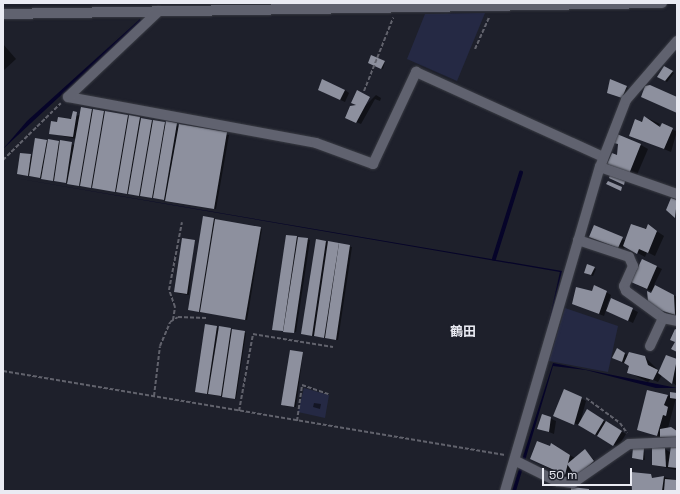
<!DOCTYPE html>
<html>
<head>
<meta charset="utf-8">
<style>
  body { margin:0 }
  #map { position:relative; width:680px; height:494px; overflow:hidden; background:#1e202b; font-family:"Space Grotesk","Noto Sans JP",sans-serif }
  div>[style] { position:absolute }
  .green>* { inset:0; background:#252944 }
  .water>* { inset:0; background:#060429 }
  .shadow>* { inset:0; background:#0007 }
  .stream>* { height:3.5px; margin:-1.75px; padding:0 1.75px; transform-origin:1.75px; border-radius:1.75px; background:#060429 }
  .building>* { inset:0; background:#8d909e }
  .path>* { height:2px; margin-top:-1px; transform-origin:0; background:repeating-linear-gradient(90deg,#61626c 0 4px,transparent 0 6px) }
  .roads { filter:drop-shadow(0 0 1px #3a3c44) drop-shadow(0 0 1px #3a3c44) }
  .minor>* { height:10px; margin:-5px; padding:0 5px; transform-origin:5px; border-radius:5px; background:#60626f }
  span { translate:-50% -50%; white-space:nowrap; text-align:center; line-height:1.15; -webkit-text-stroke:4px #1e202b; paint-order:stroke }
  .quarter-label { font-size:13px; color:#eaebf3; font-weight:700 }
  .frame { position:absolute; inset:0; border:4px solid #eaebf3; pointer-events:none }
  .scale { position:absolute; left:542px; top:468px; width:90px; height:18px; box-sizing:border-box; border:2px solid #eaebf3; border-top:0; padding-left:5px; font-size:12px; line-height:14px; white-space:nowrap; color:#eaebf3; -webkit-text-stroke:3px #1e202b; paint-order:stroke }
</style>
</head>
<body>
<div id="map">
  <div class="green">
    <div style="clip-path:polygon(485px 13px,457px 81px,407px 59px,425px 14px)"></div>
    <div style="clip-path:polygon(565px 308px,618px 326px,608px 372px,549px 361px)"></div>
    <div style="clip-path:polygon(304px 388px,329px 395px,325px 418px,298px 412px)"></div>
  </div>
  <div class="water">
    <div style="clip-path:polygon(140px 19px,141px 21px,3px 149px,27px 121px)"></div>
    <div style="clip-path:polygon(3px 176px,562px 271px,541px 356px,560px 272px)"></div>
    <div style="clip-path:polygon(553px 363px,677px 388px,656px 388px,586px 370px,553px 366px,516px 491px,512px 491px)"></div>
  </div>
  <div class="shadow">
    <div style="clip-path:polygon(3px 44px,16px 59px,3px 71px)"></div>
    <div style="clip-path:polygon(385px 61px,383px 69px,371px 64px)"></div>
    <div style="clip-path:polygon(664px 67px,674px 73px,667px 82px,658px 76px)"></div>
    <div style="clip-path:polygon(626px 87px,631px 90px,627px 100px,613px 95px)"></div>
    <div style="clip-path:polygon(345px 90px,349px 93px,345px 102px,323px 92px)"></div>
    <div style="clip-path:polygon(376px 95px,381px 98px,380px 101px,375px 99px,361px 124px,351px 120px)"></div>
    <div style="clip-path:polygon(92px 110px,229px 135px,216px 209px,18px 174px,21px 154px,33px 156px,36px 139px,75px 145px,76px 139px,50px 133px,58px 123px)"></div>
    <div style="clip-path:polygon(645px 117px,660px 124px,658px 127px,677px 131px,671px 152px,630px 135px)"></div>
    <div style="clip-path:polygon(641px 145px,648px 149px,636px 177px,616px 168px,618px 157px)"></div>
    <div style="clip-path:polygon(671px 199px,677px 202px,677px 218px,668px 210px)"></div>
    <div style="clip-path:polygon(214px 219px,262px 229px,247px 320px,191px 310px)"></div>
    <div style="clip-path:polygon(649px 226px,664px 236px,655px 256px,647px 252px,645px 257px,625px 246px,623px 250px,590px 237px,626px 240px)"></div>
    <div style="clip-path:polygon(287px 236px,310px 240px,296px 332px,274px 329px)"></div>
    <div style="clip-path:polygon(194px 240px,189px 295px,177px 293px,175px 292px)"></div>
    <div style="clip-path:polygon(317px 240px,352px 247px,338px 340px,302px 334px)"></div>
    <div style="clip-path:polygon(642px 260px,662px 269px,654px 285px,677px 297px,677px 317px,654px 305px,653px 292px,637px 285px)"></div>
    <div style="clip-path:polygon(588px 265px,596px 269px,593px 276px,585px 273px)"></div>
    <div style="clip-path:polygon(606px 292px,611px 295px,606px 308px,612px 299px,638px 312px,633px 323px,606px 310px,604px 316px,574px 304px,592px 293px)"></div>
    <div style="clip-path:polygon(206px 326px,246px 333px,236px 399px,196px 392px)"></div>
    <div style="clip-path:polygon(617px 349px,629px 356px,645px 357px,660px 372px,667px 356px,677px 361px,677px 386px,662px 375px,658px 382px,651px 379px,648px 382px,628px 372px,630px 366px,615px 359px)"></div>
    <div style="clip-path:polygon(303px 353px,296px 407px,284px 406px)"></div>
    <div style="clip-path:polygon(677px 394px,668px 428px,677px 430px,677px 439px,664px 439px,638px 429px,667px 396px)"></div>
    <div style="clip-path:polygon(581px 398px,586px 401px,580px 423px,587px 411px,626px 434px,618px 447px,579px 425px,559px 418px)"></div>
    <div style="clip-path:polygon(314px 403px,321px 404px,320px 409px,313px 407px)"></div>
    <div style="clip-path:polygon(543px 415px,556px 421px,554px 434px,539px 428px)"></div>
    <div style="clip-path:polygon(552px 445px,575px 458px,585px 450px,598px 464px,575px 473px,570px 479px,531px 459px)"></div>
    <div style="clip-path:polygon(677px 447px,677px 470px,653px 465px,665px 449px,671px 453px)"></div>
    <div style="clip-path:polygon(644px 449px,645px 460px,633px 458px)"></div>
    <div style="clip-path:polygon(663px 477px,677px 480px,677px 491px,635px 491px,652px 479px)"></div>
  </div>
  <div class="stream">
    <div style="left:494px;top:259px;width:90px;rotate:-72.6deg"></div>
  </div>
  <div class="building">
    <div style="clip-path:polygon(371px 55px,385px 61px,381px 69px,368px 63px)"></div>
    <div style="clip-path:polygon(664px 66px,673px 71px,665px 81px,657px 77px)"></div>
    <div style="clip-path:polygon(322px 79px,345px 90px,340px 100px,318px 90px)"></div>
    <div style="clip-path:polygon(610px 79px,627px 86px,622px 98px,607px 93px)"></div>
    <div style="clip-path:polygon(650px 85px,677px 97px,677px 113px,641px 97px,645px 86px)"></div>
    <div style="clip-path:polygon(357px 90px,370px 97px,356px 123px,345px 118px,350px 106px,356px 105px,351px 103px)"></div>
    <div style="clip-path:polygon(81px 107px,92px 109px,79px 186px,67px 184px)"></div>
    <div style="clip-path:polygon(93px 109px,104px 111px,91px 188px,80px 186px)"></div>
    <div style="clip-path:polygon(73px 111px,77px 112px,73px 137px,49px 134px,51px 121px,57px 122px,58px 117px,71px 119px)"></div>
    <div style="clip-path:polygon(105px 111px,128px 115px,115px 192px,92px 188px)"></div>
    <div style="clip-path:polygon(129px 115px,140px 117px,127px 194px,116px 192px)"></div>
    <div style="clip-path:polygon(644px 116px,660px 127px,662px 123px,673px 128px,664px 149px,629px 136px,635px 119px,642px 122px)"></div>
    <div style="clip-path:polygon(141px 118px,152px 120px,139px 196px,128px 194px)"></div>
    <div style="clip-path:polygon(153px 120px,165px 122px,152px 198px,140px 196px)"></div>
    <div style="clip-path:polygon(166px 121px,177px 123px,164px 200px,153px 198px)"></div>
    <div style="clip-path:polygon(179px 124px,227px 132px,214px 209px,165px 201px)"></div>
    <div style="clip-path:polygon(617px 134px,641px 144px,629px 174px,607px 164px,612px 153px,617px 155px,618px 144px,614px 143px)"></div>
    <div style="clip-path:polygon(35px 138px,47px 140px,40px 178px,29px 176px)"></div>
    <div style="clip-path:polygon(48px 139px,59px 141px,53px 181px,41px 179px)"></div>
    <div style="clip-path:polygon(60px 140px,72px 142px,66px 183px,54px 181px)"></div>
    <div style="clip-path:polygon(20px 153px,31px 154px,28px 176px,17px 174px)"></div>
    <div style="clip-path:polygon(610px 175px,625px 181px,624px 185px,609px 178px)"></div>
    <div style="clip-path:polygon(608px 181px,622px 187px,621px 191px,606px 184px)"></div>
    <div style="clip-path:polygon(671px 198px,677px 200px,675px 218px,666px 210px)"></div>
    <div style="clip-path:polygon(203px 216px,214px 218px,199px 312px,188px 310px)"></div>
    <div style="clip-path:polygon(215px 219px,261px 227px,245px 320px,200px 312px)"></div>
    <div style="clip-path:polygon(631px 224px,646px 229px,648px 224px,657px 231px,648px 253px,639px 249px,637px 254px,623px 246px)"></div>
    <div style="clip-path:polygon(594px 225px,623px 237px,618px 248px,589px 237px)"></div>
    <div style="clip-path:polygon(286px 235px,297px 236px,283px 331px,272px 330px)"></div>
    <div style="clip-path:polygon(298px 237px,308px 238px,294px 333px,283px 332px)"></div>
    <div style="clip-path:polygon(182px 238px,195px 240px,187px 294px,174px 292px)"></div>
    <div style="clip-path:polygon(316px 239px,326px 241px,312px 336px,301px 334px)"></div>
    <div style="clip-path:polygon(328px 241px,339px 243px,324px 338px,314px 336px)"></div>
    <div style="clip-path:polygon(339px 243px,350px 245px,336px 340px,325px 338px)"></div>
    <div style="clip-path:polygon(642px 259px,657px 266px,647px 289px,631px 282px)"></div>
    <div style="clip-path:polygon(587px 264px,595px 267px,591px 275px,584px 273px)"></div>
    <div style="clip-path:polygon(594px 285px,607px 291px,599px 314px,572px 304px,576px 287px,592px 291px)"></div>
    <div style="clip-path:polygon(655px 285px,674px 295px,675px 315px,654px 308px,648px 301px,647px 291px,651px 293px)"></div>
    <div style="clip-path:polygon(611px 298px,633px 308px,628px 321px,606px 311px)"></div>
    <div style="clip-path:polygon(205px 324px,217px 326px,207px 394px,195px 392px)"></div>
    <div style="clip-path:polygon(219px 326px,231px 328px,221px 396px,208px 394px)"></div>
    <div style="clip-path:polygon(232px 329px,245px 331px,235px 399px,222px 397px)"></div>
    <div style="clip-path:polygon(675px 329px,677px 330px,677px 352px,671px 349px,675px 342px,670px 340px)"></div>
    <div style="clip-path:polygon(617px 348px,625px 353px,622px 362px,612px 358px)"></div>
    <div style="clip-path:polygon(290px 350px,303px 352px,294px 407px,281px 405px)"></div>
    <div style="clip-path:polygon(629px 352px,645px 356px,648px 365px,658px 370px,653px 380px,627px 373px,629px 366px,624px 363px)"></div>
    <div style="clip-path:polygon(666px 355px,677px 359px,672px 384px,658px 373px)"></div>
    <div style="clip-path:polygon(564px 389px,582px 397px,574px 425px,553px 416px)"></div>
    <div style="clip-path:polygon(647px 390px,668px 395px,664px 405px,668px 407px,666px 416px,663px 415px,657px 436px,637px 430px)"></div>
    <div style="clip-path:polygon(670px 392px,677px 393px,677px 399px,670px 398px)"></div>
    <div style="clip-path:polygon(587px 409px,604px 420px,595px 435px,578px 425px)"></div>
    <div style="clip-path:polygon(542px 414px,551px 417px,549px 432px,537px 429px)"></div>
    <div style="clip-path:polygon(606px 421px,622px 431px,613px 446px,597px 436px)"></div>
    <div style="clip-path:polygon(671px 427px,677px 431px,677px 437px,660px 437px,660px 429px)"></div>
    <div style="clip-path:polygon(537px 441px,550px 446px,551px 443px,570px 455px,565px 475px,530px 459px)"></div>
    <div style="clip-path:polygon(671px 446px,677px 446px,677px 468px,668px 467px)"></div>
    <div style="clip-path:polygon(652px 447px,665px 448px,666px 467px,652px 465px)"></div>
    <div style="clip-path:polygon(633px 448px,644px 448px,643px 460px,632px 458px)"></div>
    <div style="clip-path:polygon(585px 449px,594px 461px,576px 477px,567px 464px)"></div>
    <div style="clip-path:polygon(631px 472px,651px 474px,652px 478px,664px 476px,662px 491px,632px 491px)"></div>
    <div style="clip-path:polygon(665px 479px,677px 480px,677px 491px,664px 491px)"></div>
    <div style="clip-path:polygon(571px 487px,589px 489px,589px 491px,571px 491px)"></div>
  </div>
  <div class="path">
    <div style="left:475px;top:49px;width:35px;rotate:-66deg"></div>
    <div style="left:364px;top:91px;width:79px;rotate:-68.3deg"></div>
    <div style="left:3px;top:160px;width:81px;rotate:-44.5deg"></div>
    <div style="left:173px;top:320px;width:13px;rotate:-81deg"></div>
    <div style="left:175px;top:307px;width:18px;rotate:-109deg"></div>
    <div style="left:169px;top:290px;width:69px;rotate:-79.2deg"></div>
    <div style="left:3px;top:371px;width:509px;rotate:9.5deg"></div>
    <div style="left:154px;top:396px;width:50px;rotate:-83.2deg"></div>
    <div style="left:160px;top:346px;width:26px;rotate:-67deg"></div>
    <div style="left:170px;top:322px;width:9px;rotate:-32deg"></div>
    <div style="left:178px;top:317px;width:28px;rotate:2deg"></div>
    <div style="left:586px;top:398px;width:42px;rotate:36.3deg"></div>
    <div style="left:620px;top:423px;width:12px;rotate:55deg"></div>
    <div style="left:239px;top:411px;width:78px;rotate:-79.7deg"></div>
    <div style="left:253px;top:334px;width:81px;rotate:9.2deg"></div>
    <div style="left:297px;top:421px;width:36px;rotate:-82deg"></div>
    <div style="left:302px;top:385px;width:28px;rotate:19deg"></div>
  </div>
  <div class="roads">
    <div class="minor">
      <div style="left:3px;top:14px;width:659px;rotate:-0.96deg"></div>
      <div style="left:68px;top:97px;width:252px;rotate:10.5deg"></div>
      <div style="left:316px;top:143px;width:61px;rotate:20.2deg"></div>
      <div style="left:373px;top:164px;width:102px;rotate:-64.9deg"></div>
      <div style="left:416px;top:72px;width:205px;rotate:24.4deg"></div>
      <div style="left:68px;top:97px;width:125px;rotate:-43.4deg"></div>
      <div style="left:600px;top:167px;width:82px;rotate:19.3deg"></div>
      <div style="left:578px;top:240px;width:54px;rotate:18.4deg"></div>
      <div style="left:629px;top:257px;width:10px;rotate:66deg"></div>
      <div style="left:633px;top:266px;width:22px;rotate:114deg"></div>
      <div style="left:624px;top:286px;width:5px;rotate:68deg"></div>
      <div style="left:626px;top:291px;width:46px;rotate:36.1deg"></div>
      <div style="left:650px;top:346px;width:31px;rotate:-65deg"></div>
      <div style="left:663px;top:318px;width:14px;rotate:12deg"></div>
      <div style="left:516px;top:461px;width:45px;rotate:26.6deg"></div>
      <div style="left:556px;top:481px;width:17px;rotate:7deg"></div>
      <div style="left:573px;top:483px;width:68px;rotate:-34.9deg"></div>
      <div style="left:629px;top:444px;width:48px;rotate:-2.4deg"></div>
      <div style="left:505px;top:491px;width:338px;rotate:-73.7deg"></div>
      <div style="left:600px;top:167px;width:72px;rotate:-68.8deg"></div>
      <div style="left:626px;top:100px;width:78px;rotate:-49.2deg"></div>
    </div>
  </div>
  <div class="quarter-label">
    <span style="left:463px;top:332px">鶴田</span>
  </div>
  <div class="frame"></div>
  <div class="scale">50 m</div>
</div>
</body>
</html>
